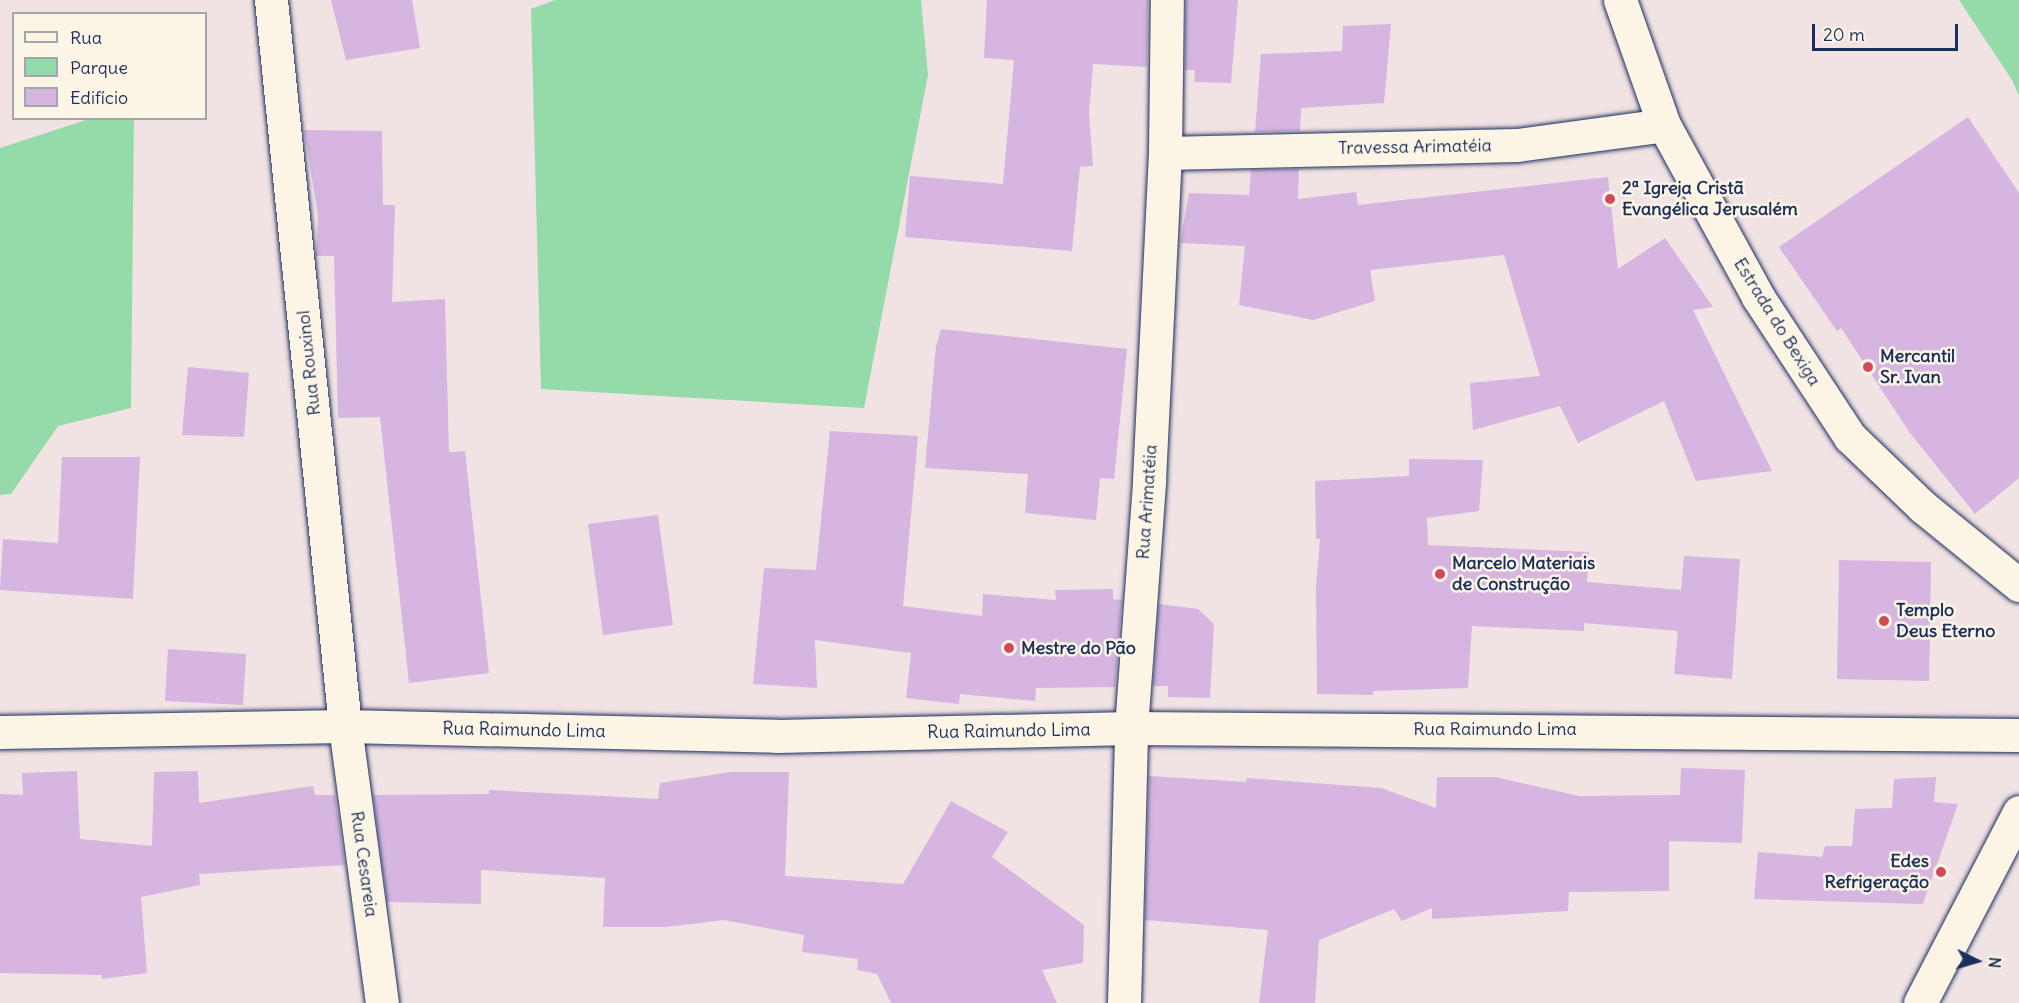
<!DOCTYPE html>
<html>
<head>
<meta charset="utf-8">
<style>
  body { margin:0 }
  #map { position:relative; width:2019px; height:1003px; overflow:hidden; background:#f1e2e4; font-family:Delius,sans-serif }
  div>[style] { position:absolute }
  .green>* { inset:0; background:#94dba9 }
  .building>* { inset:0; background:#d6b5e0 }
  .roads { filter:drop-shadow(0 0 2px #1b2f5e) drop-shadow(0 0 2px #1b2f5e) }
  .street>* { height:33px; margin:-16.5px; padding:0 16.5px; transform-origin:16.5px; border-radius:16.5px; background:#fcf5e5 }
  .secondary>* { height:33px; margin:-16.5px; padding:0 16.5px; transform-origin:16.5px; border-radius:16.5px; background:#fcf5e5 }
  .dots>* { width:16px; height:16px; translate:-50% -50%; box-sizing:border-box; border:3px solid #fcf5e5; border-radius:50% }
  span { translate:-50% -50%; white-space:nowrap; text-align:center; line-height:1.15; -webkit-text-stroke:5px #fcf5e5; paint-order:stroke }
  .street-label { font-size:18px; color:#1b2f5e }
  .poi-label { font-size:18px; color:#1b2f5e; font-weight:700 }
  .left { translate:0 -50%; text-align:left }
  .right { translate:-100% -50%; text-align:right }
  .legend { position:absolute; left:12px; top:12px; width:195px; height:108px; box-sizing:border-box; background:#fcf5e5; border:2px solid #a2a6af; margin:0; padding:8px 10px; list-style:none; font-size:18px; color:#1b2f5e }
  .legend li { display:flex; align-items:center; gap:12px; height:30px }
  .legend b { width:30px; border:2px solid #a2a6af }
  .north { position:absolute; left:1947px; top:931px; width:60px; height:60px; -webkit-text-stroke:4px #fcf5e5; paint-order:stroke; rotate:95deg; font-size:16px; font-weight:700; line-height:24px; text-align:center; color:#1b2f5e }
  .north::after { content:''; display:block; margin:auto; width:21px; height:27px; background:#1b2f5e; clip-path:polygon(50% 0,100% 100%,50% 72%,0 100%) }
  .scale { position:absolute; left:1812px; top:24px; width:146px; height:27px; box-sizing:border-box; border:3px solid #1b2f5e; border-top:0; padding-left:8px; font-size:18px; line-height:21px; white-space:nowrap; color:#1b2f5e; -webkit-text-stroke:4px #fcf5e5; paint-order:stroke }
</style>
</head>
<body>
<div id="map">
  <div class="green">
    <div style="clip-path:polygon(555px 0,921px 0,928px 75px,864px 408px,541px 389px,531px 9px)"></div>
    <div style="clip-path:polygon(1959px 0,2019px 0,2019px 96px,2012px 80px)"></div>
    <div style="clip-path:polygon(89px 119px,134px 119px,131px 408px,58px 426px,11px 494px,0 495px,0 148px)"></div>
  </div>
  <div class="building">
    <div style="clip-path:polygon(331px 0,412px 0,420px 48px,346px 60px)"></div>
    <div style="clip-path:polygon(987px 0,1148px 0,1147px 67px,1093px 64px,1089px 114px,1093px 166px,1080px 167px,1072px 251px,905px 237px,910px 176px,1003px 184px,1014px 60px,984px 58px)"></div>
    <div style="clip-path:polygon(1186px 0,1238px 0,1231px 83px,1194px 82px,1195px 70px,1185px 70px)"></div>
    <div style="clip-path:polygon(1391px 24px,1384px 103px,1301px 108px,1300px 131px,1255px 132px,1261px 54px,1342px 51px,1343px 26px)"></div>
    <div style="clip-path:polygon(1968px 117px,2019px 193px,2019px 478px,1975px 514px,1910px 433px,1841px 328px,1837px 331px,1779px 247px)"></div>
    <div style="clip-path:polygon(304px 130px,382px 131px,383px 205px,395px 205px,392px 302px,445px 299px,449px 452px,465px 451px,489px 673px,409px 683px,380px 417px,338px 418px,334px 256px,316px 256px,318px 215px)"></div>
    <div style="clip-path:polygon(1299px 169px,1298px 199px,1356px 192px,1358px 205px,1608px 177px,1618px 269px,1665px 238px,1713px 307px,1693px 310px,1772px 471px,1696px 481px,1664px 401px,1578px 443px,1560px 406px,1473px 430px,1470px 383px,1540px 376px,1504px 255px,1370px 270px,1375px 301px,1313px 320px,1239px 305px,1245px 246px,1180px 243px,1189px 193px,1249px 195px,1251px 170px)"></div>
    <div style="clip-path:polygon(941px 329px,1127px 349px,1114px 479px,1100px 478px,1096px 520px,1025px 513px,1028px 474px,925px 468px,936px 346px)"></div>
    <div style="clip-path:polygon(188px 367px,249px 373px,244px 437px,182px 435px)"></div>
    <div style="clip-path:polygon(830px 431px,918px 436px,903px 606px,982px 616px,983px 594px,1056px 600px,1055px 590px,1113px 589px,1113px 599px,1122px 600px,1115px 687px,1036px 688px,1035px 701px,960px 694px,959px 704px,906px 698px,911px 653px,815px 640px,817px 688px,753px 684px,764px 568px,816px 570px)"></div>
    <div style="clip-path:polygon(62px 457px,140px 457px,133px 599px,0 590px,3px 539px,58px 543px)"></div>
    <div style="clip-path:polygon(1409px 459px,1483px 460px,1479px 511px,1427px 518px,1428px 545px,1589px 552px,1587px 582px,1681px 590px,1684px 556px,1740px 559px,1732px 679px,1674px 674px,1678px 631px,1584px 623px,1584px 631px,1472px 626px,1468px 688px,1373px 691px,1373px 695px,1317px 694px,1316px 587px,1320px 539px,1316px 539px,1315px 481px,1409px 476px)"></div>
    <div style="clip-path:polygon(658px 515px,673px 625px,603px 635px,588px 524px)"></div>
    <div style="clip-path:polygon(1839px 560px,1931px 562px,1929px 681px,1837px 679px)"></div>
    <div style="clip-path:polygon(1159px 604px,1198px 609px,1214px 624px,1210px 698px,1168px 697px,1168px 686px,1153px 686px)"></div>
    <div style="clip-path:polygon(168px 649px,246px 654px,243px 705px,165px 701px)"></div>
    <div style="clip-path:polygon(1681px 768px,1745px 770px,1742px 843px,1669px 841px,1669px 891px,1569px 892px,1568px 911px,1432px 919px,1432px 908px,1402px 921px,1394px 909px,1319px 940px,1315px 1003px,1259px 1003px,1268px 930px,1145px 920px,1149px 776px,1246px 782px,1247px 778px,1381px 788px,1436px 808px,1437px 777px,1495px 777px,1579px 796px,1680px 795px)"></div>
    <div style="clip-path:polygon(77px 771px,80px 839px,152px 846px,154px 772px,198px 771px,199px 803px,313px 786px,315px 795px,335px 795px,345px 865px,199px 874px,200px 885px,141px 897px,147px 973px,102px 979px,102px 975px,0 973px,0 794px,23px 795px,22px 773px)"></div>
    <div style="clip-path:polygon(731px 772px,789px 772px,785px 876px,903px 884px,951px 801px,1008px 832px,992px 857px,1084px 925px,1083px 963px,1042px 970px,1057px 1003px,891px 1003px,877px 974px,857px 970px,858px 959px,802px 952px,804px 935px,724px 920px,666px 927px,603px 927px,605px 878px,481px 870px,481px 904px,387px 902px,373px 795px,489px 794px,489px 790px,658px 799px,660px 783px)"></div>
    <div style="clip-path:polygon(1936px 777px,1934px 802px,1958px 804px,1923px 904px,1754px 899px,1758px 852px,1822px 857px,1825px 846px,1852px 846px,1855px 809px,1892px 808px,1894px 779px)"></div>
  </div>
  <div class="roads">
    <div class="street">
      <div style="left:271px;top:0;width:730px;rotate:84.18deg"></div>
      <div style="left:345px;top:726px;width:279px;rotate:82.4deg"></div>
      <div style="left:1165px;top:153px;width:352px;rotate:-1.3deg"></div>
      <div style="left:1517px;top:145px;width:148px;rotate:-7.7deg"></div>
      <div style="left:0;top:732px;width:345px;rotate:-1deg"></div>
      <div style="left:345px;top:726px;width:432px;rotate:1.3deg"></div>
      <div style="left:777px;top:736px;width:354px;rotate:-1.3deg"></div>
      <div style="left:1131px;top:728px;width:888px;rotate:0.45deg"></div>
      <div style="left:1124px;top:1003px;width:275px;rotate:-88.5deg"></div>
      <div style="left:1131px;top:728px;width:249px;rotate:-85.8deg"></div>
      <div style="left:1149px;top:480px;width:327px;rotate:-87.2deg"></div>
      <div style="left:1165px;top:153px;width:153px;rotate:-89.3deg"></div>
    </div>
    <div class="secondary">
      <div style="left:1620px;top:0;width:133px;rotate:70.6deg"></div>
      <div style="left:1664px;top:125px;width:196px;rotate:61.3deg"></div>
      <div style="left:1758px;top:297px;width:168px;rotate:56.7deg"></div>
      <div style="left:1850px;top:437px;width:101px;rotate:43.8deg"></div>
      <div style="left:1923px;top:507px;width:124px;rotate:39.1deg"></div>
      <div style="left:1920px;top:1003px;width:215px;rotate:-62.6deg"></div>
    </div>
  </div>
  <div class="dots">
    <div style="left:1610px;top:199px;background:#d1495b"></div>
    <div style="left:1868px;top:367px;background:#d1495b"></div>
    <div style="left:1440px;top:574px;background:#d1495b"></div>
    <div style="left:1884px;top:621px;background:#d1495b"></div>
    <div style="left:1009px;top:648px;background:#d1495b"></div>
    <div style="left:1941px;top:872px;background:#d1495b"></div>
  </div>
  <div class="street-label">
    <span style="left:1415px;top:147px;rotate:-1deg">Travessa Arimatéia</span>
    <span style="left:1777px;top:322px;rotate:58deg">Estrada do Bexiga</span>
    <span style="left:309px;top:363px;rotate:-96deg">Rua Rouxinol</span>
    <span style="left:1147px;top:502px;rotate:-86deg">Rua Arimatéia</span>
    <span style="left:1495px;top:729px">Rua Raimundo Lima</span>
    <span style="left:524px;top:730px;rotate:1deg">Rua Raimundo Lima</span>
    <span style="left:1009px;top:731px;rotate:-1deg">Rua Raimundo Lima</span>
    <span style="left:364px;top:864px;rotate:82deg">Rua Cesareia</span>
  </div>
  <div class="poi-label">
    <span class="left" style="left:1622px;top:199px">2ª Igreja Cristã<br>Evangélica Jerusalém</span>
    <span class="left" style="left:1880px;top:367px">Mercantil<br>Sr. Ivan</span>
    <span class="left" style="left:1452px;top:574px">Marcelo Materiais<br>de Construção</span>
    <span class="left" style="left:1896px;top:621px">Templo<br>Deus Eterno</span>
    <span class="left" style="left:1021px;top:648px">Mestre do Pão</span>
    <span class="right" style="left:1929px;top:872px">Edes<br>Refrigeração</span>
  </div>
  <ul class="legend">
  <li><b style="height:8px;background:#fcf5e5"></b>Rua</li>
  <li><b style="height:16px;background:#94dba9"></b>Parque</li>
  <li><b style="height:16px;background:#d6b5e0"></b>Edifício</li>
  </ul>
  <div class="north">N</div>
  <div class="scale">20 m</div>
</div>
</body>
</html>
